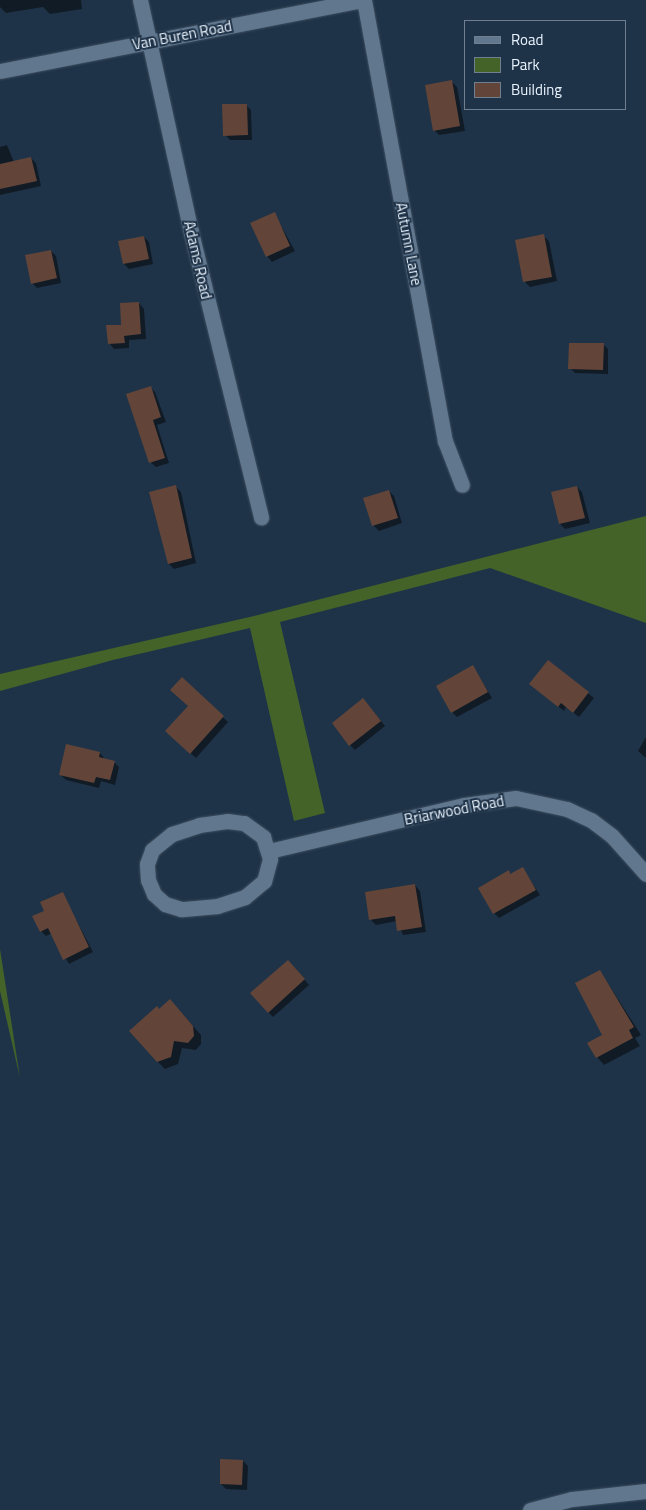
<!DOCTYPE html>
<html>
<head>
<meta charset="utf-8">
<style>
  body { margin:0 }
  #map { position:relative; width:646px; height:1510px; overflow:hidden; background:#1f3348; font-family:"Titillium Web",sans-serif }
  div>[style] { position:absolute }
  .green>* { inset:0; background:#436329 }
  .shadow>* { inset:0; background:#0007 }
  .building>* { inset:0; background:#624538 }
  .roads { filter:drop-shadow(0 0 1px #3d4e5f) drop-shadow(0 0 1px #3d4e5f) }
  .street>* { height:15px; margin:-7.5px; padding:0 7.5px; transform-origin:7.5px; border-radius:7.5px; background:#60778e }
  span { translate:-50% -50%; white-space:nowrap; text-align:center; line-height:1.15; -webkit-text-stroke:4px #1f3348; paint-order:stroke }
  .street-label { font-size:15px; color:#e8f2fd }
  .legend { position:absolute; left:464px; top:20px; width:162px; height:90px; box-sizing:border-box; background:#1f3348; border:1px solid #6f7f90; margin:0; padding:6px 9px; list-style:none; font-size:15px; color:#e8f2fd }
  .legend li { display:flex; align-items:center; gap:10px; height:25px }
  .legend b { width:25px; border:1px solid #6f7f90 }
</style>
</head>
<body>
<div id="map">
  <div class="green">
    <div style="clip-path:polygon(646px 516px,646px 623px,490px 568px,280px 622px,325px 813px,294px 821px,250px 628px,113px 660px,0 691px,0 674px,254px 616px)"></div>
    <div style="clip-path:polygon(0 949px,20px 1078px,0 991px)"></div>
  </div>
  <div class="shadow">
    <div style="clip-path:polygon(0 0,81px 0,82px 9px,50px 14px,43px 7px,6px 13px,0 7px)"></div>
    <div style="clip-path:polygon(452px 82px,457px 87px,465px 131px,439px 135px,434px 130px)"></div>
    <div style="clip-path:polygon(246px 105px,251px 110px,252px 140px,230px 140px,225px 135px)"></div>
    <div style="clip-path:polygon(7px 145px,14px 162px,31px 158px,36px 163px,41px 186px,0 195px,0 147px)"></div>
    <div style="clip-path:polygon(274px 213px,295px 251px,272px 262px,267px 256px)"></div>
    <div style="clip-path:polygon(543px 236px,549px 241px,557px 281px,530px 287px,525px 282px)"></div>
    <div style="clip-path:polygon(144px 237px,149px 242px,153px 264px,129px 269px,124px 264px)"></div>
    <div style="clip-path:polygon(51px 251px,56px 256px,61px 283px,37px 288px,32px 283px)"></div>
    <div style="clip-path:polygon(139px 303px,144px 309px,146px 339px,129px 340px,129px 348px,114px 349px,109px 343px)"></div>
    <div style="clip-path:polygon(603px 344px,608px 349px,608px 374px,575px 373px,570px 368px)"></div>
    <div style="clip-path:polygon(150px 387px,155px 392px,166px 422px,157px 425px,169px 463px,156px 467px,150px 462px)"></div>
    <div style="clip-path:polygon(176px 487px,181px 492px,196px 563px,174px 569px,169px 564px)"></div>
    <div style="clip-path:polygon(577px 487px,582px 492px,590px 523px,565px 529px,560px 524px)"></div>
    <div style="clip-path:polygon(389px 491px,394px 496px,402px 523px,379px 531px,374px 526px,365px 499px)"></div>
    <div style="clip-path:polygon(549px 662px,594px 698px,579px 717px,566px 707px,564px 711px,536px 689px)"></div>
    <div style="clip-path:polygon(473px 667px,492px 698px,457px 717px,452px 712px)"></div>
    <div style="clip-path:polygon(182px 679px,228px 722px,196px 758px,167px 731px,190px 706px)"></div>
    <div style="clip-path:polygon(368px 705px,385px 726px,355px 750px,350px 745px)"></div>
    <div style="clip-path:polygon(646px 737px,646px 758px,638px 751px)"></div>
    <div style="clip-path:polygon(67px 746px,100px 753px,105px 759px,114px 762px,119px 767px,115px 785px,101px 781px,99px 788px,66px 780px,61px 775px)"></div>
    <div style="clip-path:polygon(522px 868px,540px 895px,499px 918px,494px 913px,508px 872px,511px 875px)"></div>
    <div style="clip-path:polygon(415px 885px,420px 891px,426px 932px,403px 935px,397px 921px,376px 925px,371px 920px)"></div>
    <div style="clip-path:polygon(62px 893px,93px 952px,69px 964px,52px 933px,46px 936px,41px 931px,46px 912px)"></div>
    <div style="clip-path:polygon(293px 966px,309px 985px,273px 1017px,268px 1012px)"></div>
    <div style="clip-path:polygon(600px 971px,641px 1035px,635px 1038px,640px 1046px,604px 1065px,597px 1057px,604px 1035px)"></div>
    <div style="clip-path:polygon(178px 1009px,201px 1035px,201px 1044px,196px 1050px,182px 1048px,178px 1064px,165px 1069px,157px 1061px,159px 1011px)"></div>
    <div style="clip-path:polygon(243px 1461px,248px 1466px,247px 1490px,226px 1489px,221px 1484px)"></div>
  </div>
  <div class="building">
    <div style="clip-path:polygon(452px 80px,460px 126px,433px 131px,425px 85px)"></div>
    <div style="clip-path:polygon(222px 104px,247px 104px,248px 135px,223px 136px)"></div>
    <div style="clip-path:polygon(31px 157px,37px 181px,0 189px,0 164px)"></div>
    <div style="clip-path:polygon(275px 212px,290px 246px,266px 257px,250px 223px)"></div>
    <div style="clip-path:polygon(544px 234px,552px 277px,523px 282px,515px 240px)"></div>
    <div style="clip-path:polygon(144px 236px,149px 259px,123px 264px,118px 241px)"></div>
    <div style="clip-path:polygon(51px 250px,57px 278px,31px 284px,25px 255px)"></div>
    <div style="clip-path:polygon(139px 302px,141px 334px,124px 336px,125px 343px,108px 344px,106px 325px,121px 325px,120px 303px)"></div>
    <div style="clip-path:polygon(569px 343px,604px 343px,603px 370px,568px 369px)"></div>
    <div style="clip-path:polygon(151px 386px,161px 417px,153px 420px,165px 458px,149px 463px,126px 394px)"></div>
    <div style="clip-path:polygon(176px 485px,192px 558px,168px 564px,149px 492px)"></div>
    <div style="clip-path:polygon(577px 486px,585px 518px,559px 524px,551px 492px)"></div>
    <div style="clip-path:polygon(389px 490px,398px 518px,372px 526px,363px 498px)"></div>
    <div style="clip-path:polygon(548px 660px,589px 692px,573px 713px,561px 703px,558px 707px,529px 684px)"></div>
    <div style="clip-path:polygon(473px 665px,488px 692px,451px 713px,436px 686px)"></div>
    <div style="clip-path:polygon(182px 677px,224px 716px,190px 754px,165px 731px,188px 706px,170px 690px)"></div>
    <div style="clip-path:polygon(363px 698px,381px 721px,349px 746px,332px 723px)"></div>
    <div style="clip-path:polygon(66px 744px,100px 752px,99px 757px,115px 761px,110px 780px,96px 777px,94px 783px,59px 775px)"></div>
    <div style="clip-path:polygon(523px 867px,536px 890px,493px 914px,478px 888px,509px 870px,510px 874px)"></div>
    <div style="clip-path:polygon(415px 884px,422px 927px,397px 931px,395px 916px,369px 920px,365px 892px)"></div>
    <div style="clip-path:polygon(63px 892px,89px 947px,63px 960px,48px 928px,40px 932px,32px 916px,44px 911px,40px 902px)"></div>
    <div style="clip-path:polygon(288px 960px,305px 979px,268px 1013px,250px 993px)"></div>
    <div style="clip-path:polygon(600px 970px,634px 1027px,629px 1030px,633px 1038px,596px 1058px,587px 1043px,602px 1035px,575px 983px)"></div>
    <div style="clip-path:polygon(170px 999px,193px 1026px,194px 1036px,188px 1043px,174px 1041px,171px 1057px,157px 1062px,129px 1031px,157px 1006px,159px 1009px)"></div>
    <div style="clip-path:polygon(220px 1459px,243px 1460px,242px 1485px,220px 1484px)"></div>
  </div>
  <div class="roads">
    <div class="street">
      <div style="left:140px;top:0;width:238px;rotate:77.6deg"></div>
      <div style="left:191px;top:232px;width:294px;rotate:76.2deg"></div>
      <div style="left:364px;top:0;width:448px;rotate:79.6deg"></div>
      <div style="left:445px;top:441px;width:47px;rotate:68.9deg"></div>
      <div style="left:0;top:71px;width:370px;rotate:-11.1deg"></div>
      <div style="left:227px;top:821px;width:17px;rotate:7deg"></div>
      <div style="left:244px;top:823px;width:24px;rotate:36deg"></div>
      <div style="left:263px;top:837px;width:23px;rotate:72deg"></div>
      <div style="left:270px;top:859px;width:23px;rotate:105deg"></div>
      <div style="left:264px;top:881px;width:25px;rotate:140deg"></div>
      <div style="left:245px;top:897px;width:28px;rotate:162deg"></div>
      <div style="left:218px;top:906px;width:37px;rotate:175deg"></div>
      <div style="left:181px;top:909px;width:17px;rotate:-163deg"></div>
      <div style="left:165px;top:904px;width:15px;rotate:-138deg"></div>
      <div style="left:154px;top:894px;width:15px;rotate:-113deg"></div>
      <div style="left:148px;top:880px;width:16px;rotate:-94deg"></div>
      <div style="left:147px;top:864px;width:15px;rotate:-70deg"></div>
      <div style="left:152px;top:850px;width:26px;rotate:-39deg"></div>
      <div style="left:172px;top:834px;width:28px;rotate:-18deg"></div>
      <div style="left:199px;top:825px;width:28px;rotate:-8deg"></div>
      <div style="left:269px;top:851px;width:200px;rotate:-13.3deg"></div>
      <div style="left:464px;top:805px;width:52px;rotate:-7.7deg"></div>
      <div style="left:516px;top:798px;width:52px;rotate:12.2deg"></div>
      <div style="left:567px;top:809px;width:26px;rotate:25deg"></div>
      <div style="left:591px;top:820px;width:26px;rotate:37deg"></div>
      <div style="left:612px;top:836px;width:51px;rotate:48.2deg"></div>
      <div style="left:530px;top:1510px;width:43px;rotate:-14.7deg"></div>
      <div style="left:572px;top:1499px;width:74px;rotate:-6.2deg"></div>
    </div>
  </div>
  <div class="street-label">
    <span style="left:182px;top:35px;rotate:-11deg">Van Buren Road</span>
    <span style="left:409px;top:244px;rotate:79deg">Autumn Lane</span>
    <span style="left:198px;top:260px;rotate:77deg">Adams Road</span>
    <span style="left:454px;top:810px;rotate:-11deg">Briarwood Road</span>
  </div>
  <ul class="legend">
  <li><b style="height:6px;background:#60778e"></b>Road</li>
  <li><b style="height:14px;background:#436329"></b>Park</li>
  <li><b style="height:14px;background:#624538"></b>Building</li>
  </ul>
</div>
</body>
</html>
